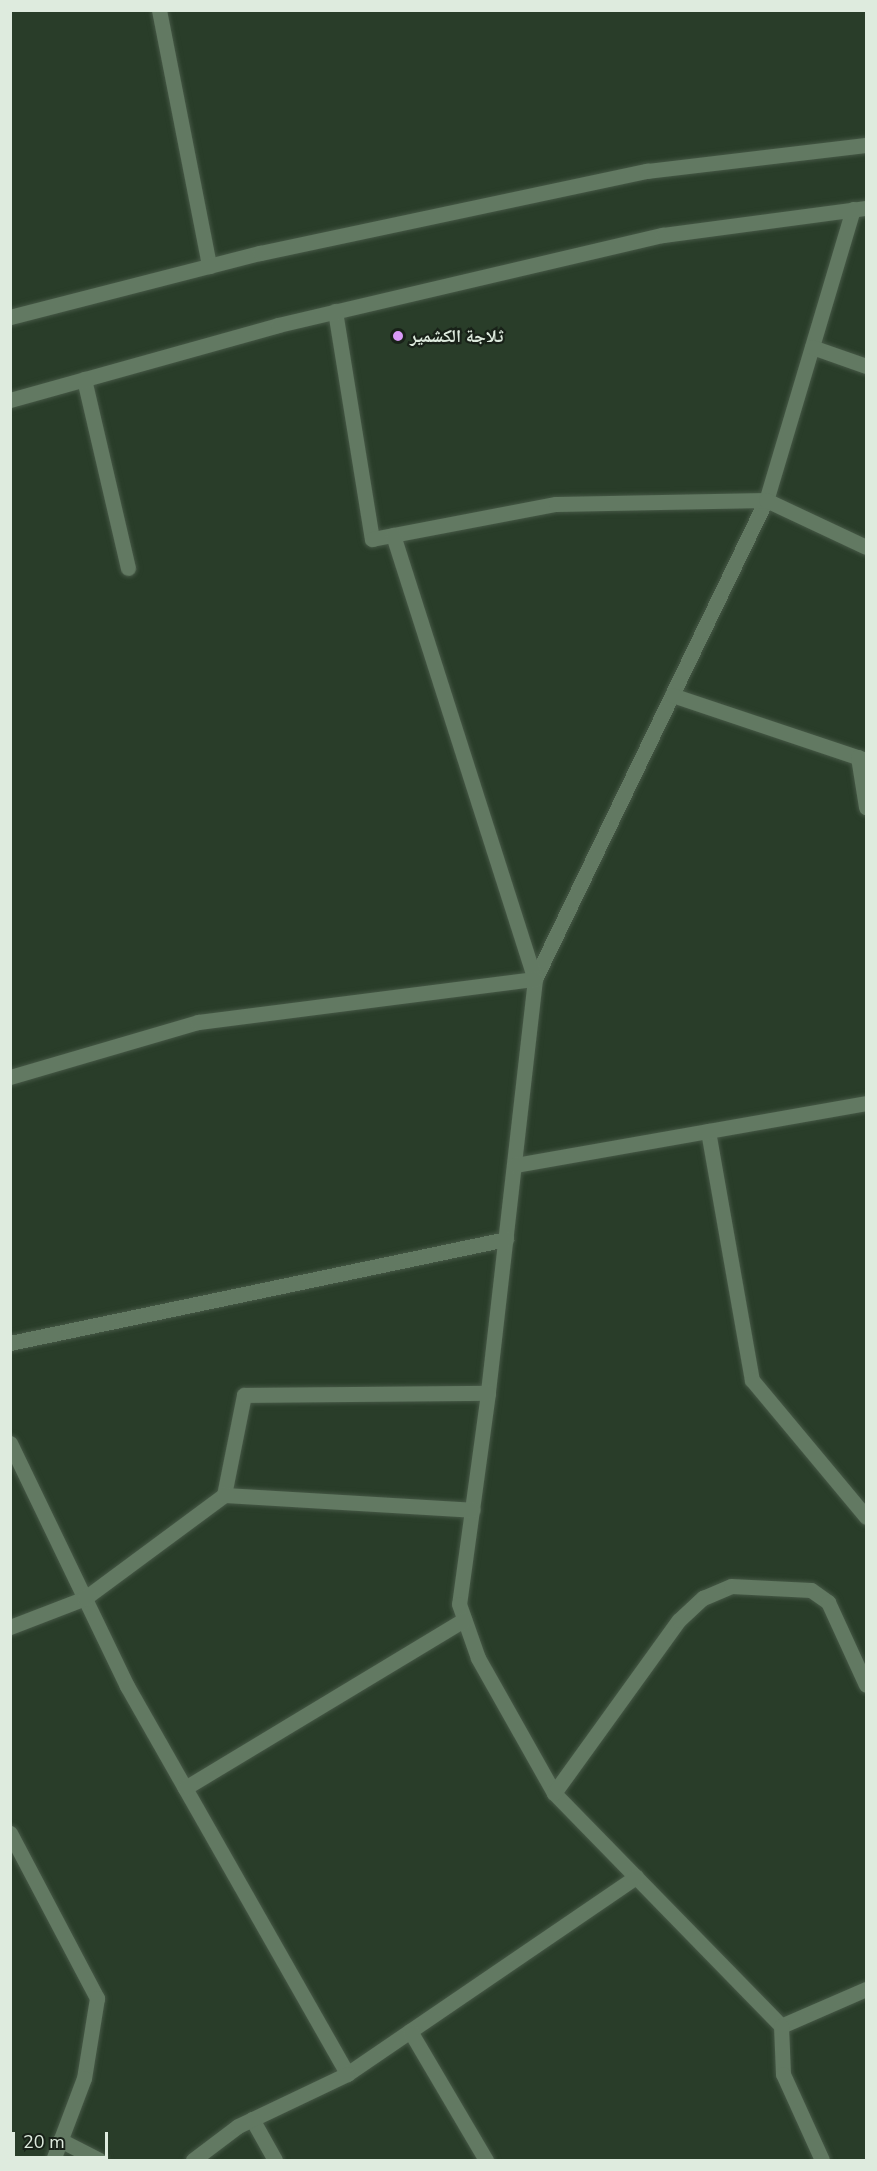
<!DOCTYPE html>
<html>
<head>
<meta charset="utf-8">
<style>
  body { margin:0 }
  #map { position:relative; width:877px; height:2171px; overflow:hidden; background:#293d29; font-family:"Nunito Sans","Noto Naskh Arabic",sans-serif }
  div>[style] { position:absolute }
  .roads { filter:drop-shadow(0 0 2px #465846) drop-shadow(0 0 2px #465846) }
  .minor>* { height:15px; margin:-7.5px; padding:0 7.5px; transform-origin:7.5px; border-radius:7.5px; background:#627962 }
  .dots>* { width:16px; height:16px; translate:-50% -50%; box-sizing:border-box; border:3px solid #182118; border-radius:50% }
  span { translate:-50% -50%; white-space:nowrap; text-align:center; line-height:1.15; -webkit-text-stroke:4.5px #182118; paint-order:stroke }
  .poi-label { font-size:18px; color:#deebde; font-weight:700 }
  .left { translate:0 -50%; text-align:left }
  .frame { position:absolute; inset:0; border:12px solid #deebde; pointer-events:none }
  .scale { position:absolute; left:12px; top:2132px; width:96px; height:27px; box-sizing:border-box; border:3px solid #deebde; border-top:0; padding-left:8px; font-size:18px; line-height:21px; white-space:nowrap; color:#deebde; -webkit-text-stroke:4px #182118; paint-order:stroke }
</style>
</head>
<body>
<div id="map">
  <div class="roads">
    <div class="minor">
      <div style="left:159px;top:10px;width:261px;rotate:78.9deg"></div>
      <div style="left:853px;top:209px;width:304px;rotate:106.6deg"></div>
      <div style="left:766px;top:500px;width:532px;rotate:115.75deg"></div>
      <div style="left:535px;top:979px;width:417px;rotate:96.5deg"></div>
      <div style="left:488px;top:1393px;width:213px;rotate:97.8deg"></div>
      <div style="left:459px;top:1604px;width:57px;rotate:70.6deg"></div>
      <div style="left:478px;top:1658px;width:155px;rotate:60.6deg"></div>
      <div style="left:554px;top:1793px;width:325px;rotate:45.7deg"></div>
      <div style="left:781px;top:2026px;width:93px;rotate:-23.5deg"></div>
      <div style="left:335px;top:311px;width:231px;rotate:80.8deg"></div>
      <div style="left:372px;top:539px;width:187px;rotate:-10.8deg"></div>
      <div style="left:556px;top:504px;width:210px;rotate:-1.1deg"></div>
      <div style="left:766px;top:500px;width:110px;rotate:25.2deg"></div>
      <div style="left:10px;top:317px;width:258px;rotate:-14.4deg"></div>
      <div style="left:260px;top:253px;width:396px;rotate:-12deg"></div>
      <div style="left:647px;top:171px;width:221px;rotate:-6.8deg"></div>
      <div style="left:812px;top:347px;width:57px;rotate:19.4deg"></div>
      <div style="left:84px;top:379px;width:194px;rotate:76.9deg"></div>
      <div style="left:10px;top:400px;width:278px;rotate:-15.6deg"></div>
      <div style="left:278px;top:325px;width:395px;rotate:-13.2deg"></div>
      <div style="left:663px;top:235px;width:205px;rotate:-7.6deg"></div>
      <div style="left:393px;top:535px;width:466px;rotate:72.3deg"></div>
      <div style="left:672px;top:695px;width:205px;rotate:18.5deg"></div>
      <div style="left:858px;top:757px;width:51px;rotate:80.9deg"></div>
      <div style="left:10px;top:1077px;width:196px;rotate:-16.3deg"></div>
      <div style="left:198px;top:1022px;width:340px;rotate:-7.3deg"></div>
      <div style="left:708px;top:1131px;width:253px;rotate:80deg"></div>
      <div style="left:752px;top:1380px;width:178px;rotate:50.2deg"></div>
      <div style="left:515px;top:1165px;width:356px;rotate:-10deg"></div>
      <div style="left:10px;top:1343px;width:507px;rotate:-11.84deg"></div>
      <div style="left:10px;top:1443px;width:270px;rotate:64.3deg"></div>
      <div style="left:127px;top:1686px;width:446px;rotate:60.4deg"></div>
      <div style="left:347px;top:2074px;width:350px;rotate:-34.3deg"></div>
      <div style="left:224px;top:1495px;width:102px;rotate:-78.7deg"></div>
      <div style="left:244px;top:1395px;width:244px;rotate:-0.5deg"></div>
      <div style="left:10px;top:1627px;width:80px;rotate:-21.1deg"></div>
      <div style="left:85px;top:1598px;width:173px;rotate:-36.5deg"></div>
      <div style="left:224px;top:1495px;width:249px;rotate:3.4deg"></div>
      <div style="left:185px;top:1788px;width:326px;rotate:-31.1deg"></div>
      <div style="left:554px;top:1793px;width:213px;rotate:-54.2deg"></div>
      <div style="left:679px;top:1620px;width:33px;rotate:-43deg"></div>
      <div style="left:703px;top:1598px;width:30px;rotate:-23deg"></div>
      <div style="left:731px;top:1586px;width:80px;rotate:2.9deg"></div>
      <div style="left:811px;top:1590px;width:21px;rotate:35deg"></div>
      <div style="left:828px;top:1602px;width:91px;rotate:65.4deg"></div>
      <div style="left:10px;top:1833px;width:187px;rotate:62.2deg"></div>
      <div style="left:97px;top:1998px;width:81px;rotate:99.2deg"></div>
      <div style="left:84px;top:2078px;width:88px;rotate:110.7deg"></div>
      <div style="left:781px;top:2026px;width:48px;rotate:87.6deg"></div>
      <div style="left:783px;top:2074px;width:94px;rotate:65.6deg"></div>
      <div style="left:410px;top:2031px;width:150px;rotate:59.5deg"></div>
      <div style="left:252px;top:2119px;width:47px;rotate:60.7deg"></div>
      <div style="left:60px;top:2140px;width:44px;rotate:27.1deg"></div>
      <div style="left:193px;top:2160px;width:56px;rotate:-37.1deg"></div>
      <div style="left:238px;top:2126px;width:121px;rotate:-25.5deg"></div>
    </div>
  </div>
  <div class="dots">
    <div style="left:398px;top:336px;background:#d99af7"></div>
  </div>
  <div class="poi-label">
    <span class="left" style="left:410px;top:336px">ثلاجة الكشمير</span>
  </div>
  <div class="frame"></div>
  <div class="scale">20 m</div>
</div>
</body>
</html>
